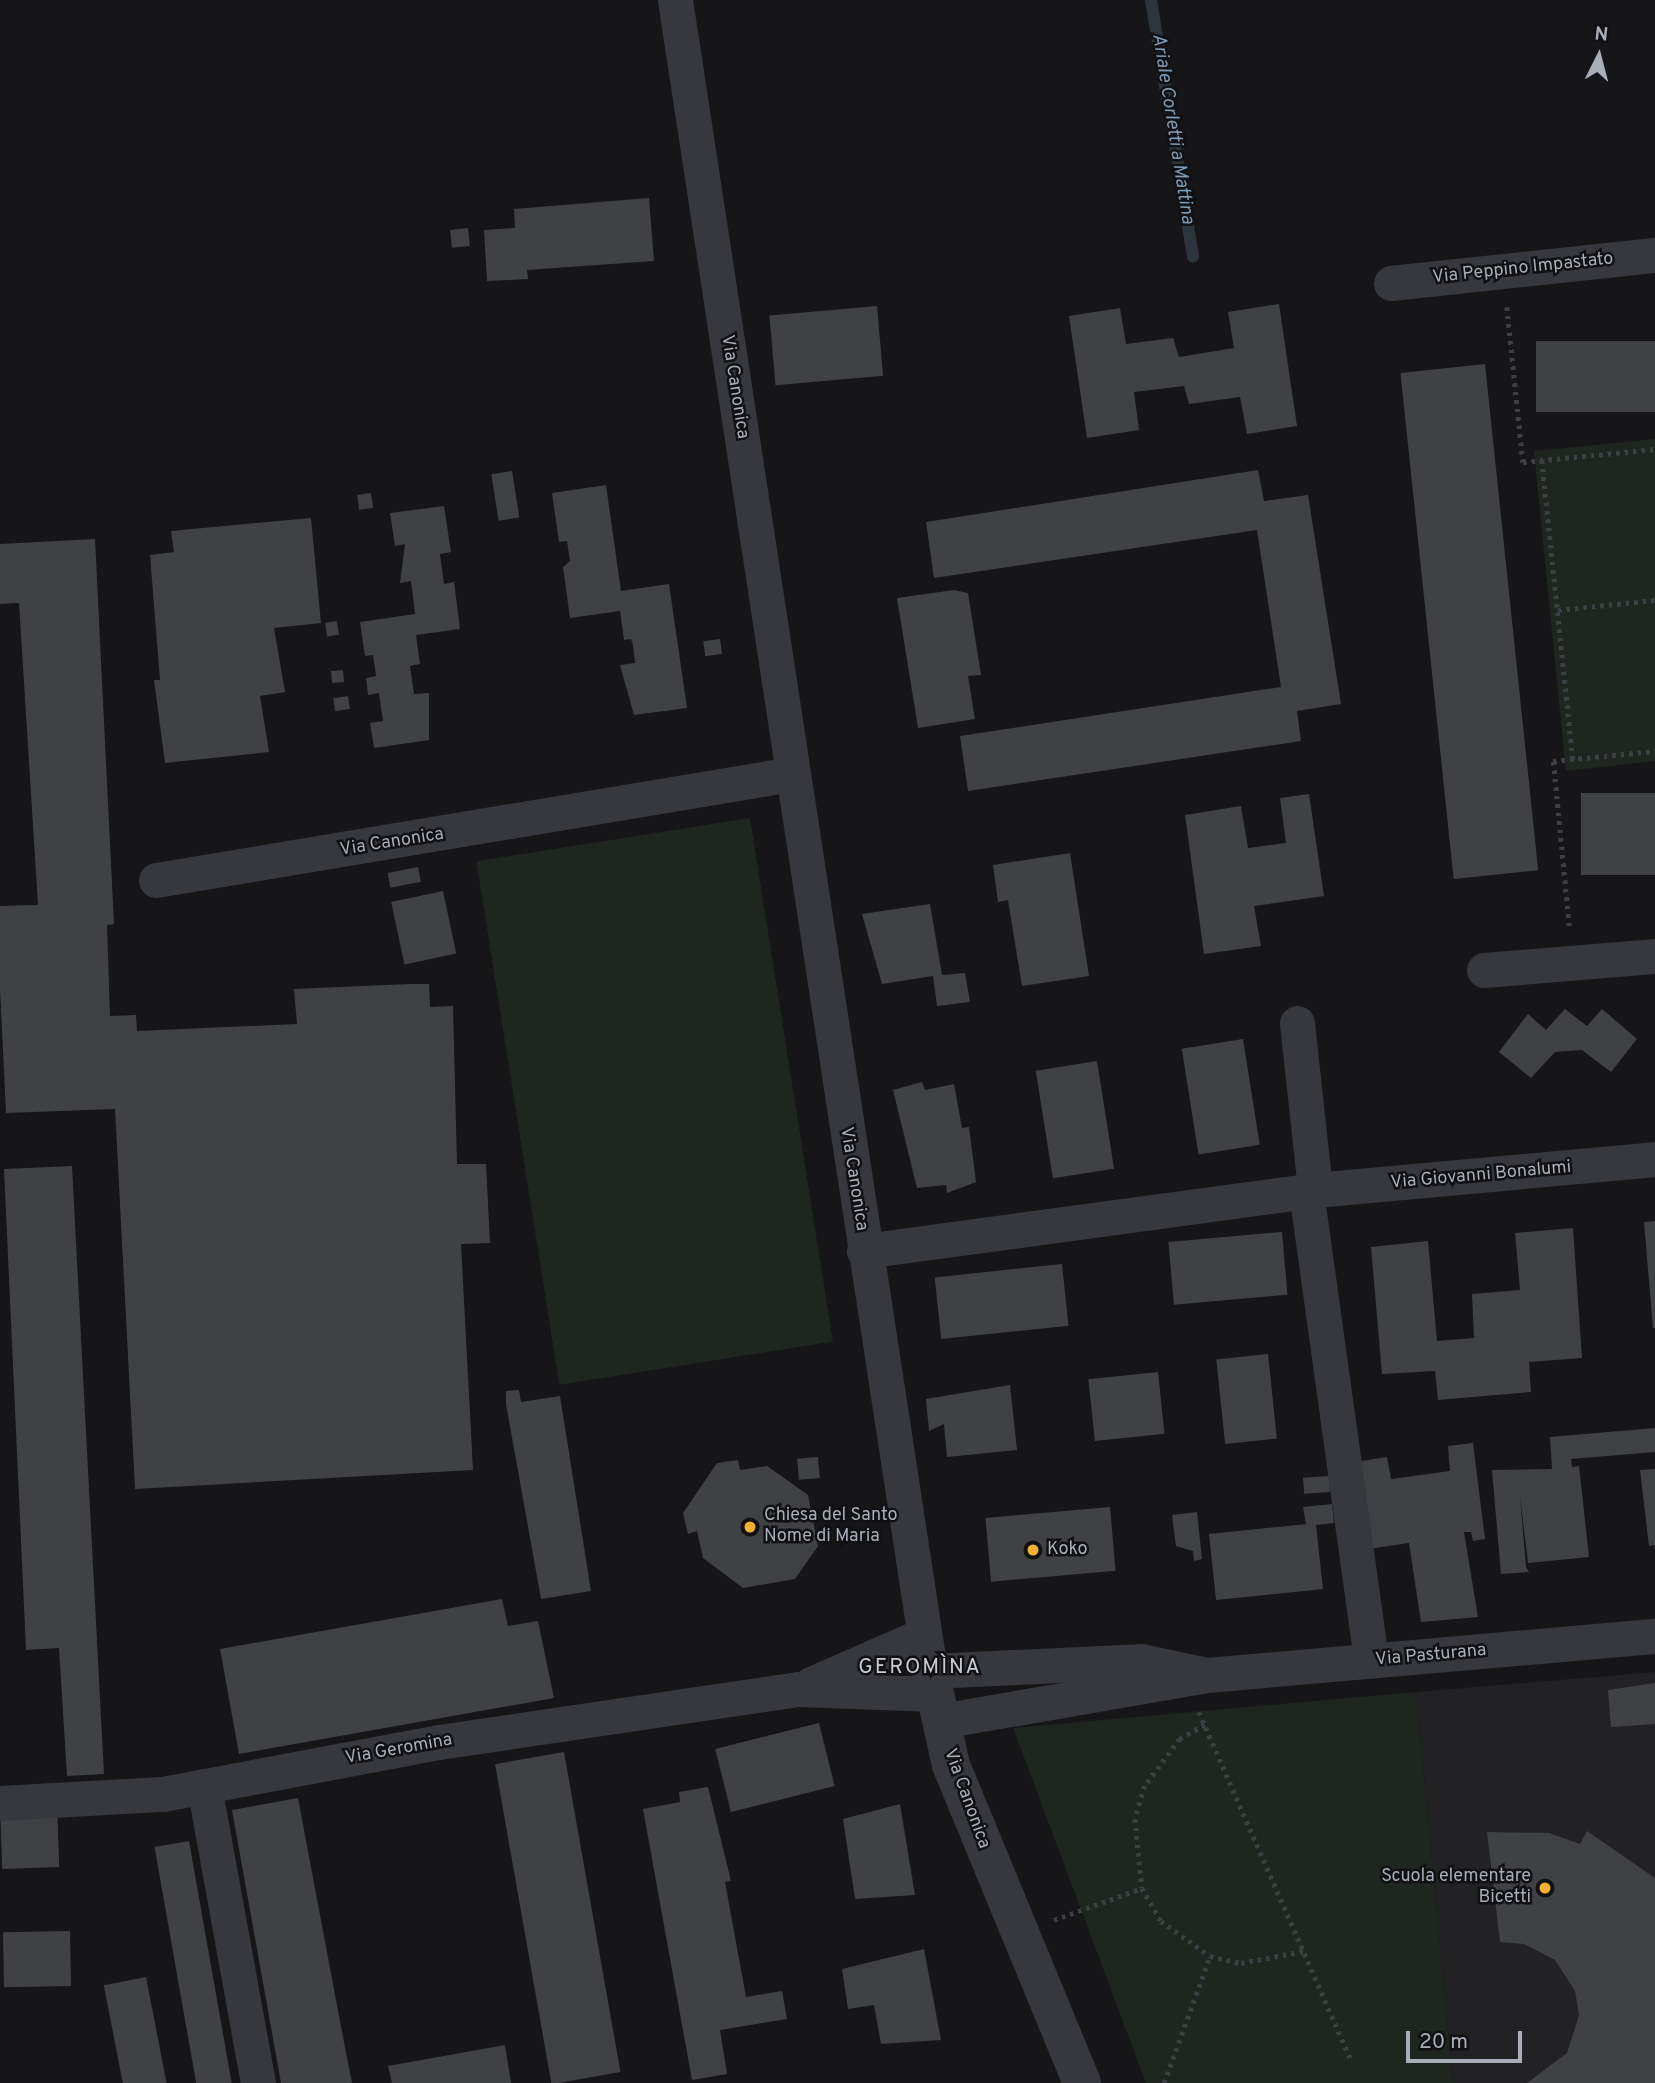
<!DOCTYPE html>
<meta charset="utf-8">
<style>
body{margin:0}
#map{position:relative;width:1655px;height:2083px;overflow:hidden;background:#161618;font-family:Overpass,sans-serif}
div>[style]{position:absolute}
.built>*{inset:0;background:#222225}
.green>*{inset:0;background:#1e261f;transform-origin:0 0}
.stream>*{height:12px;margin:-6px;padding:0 6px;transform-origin:6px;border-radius:6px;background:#2c353c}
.building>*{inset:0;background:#404145;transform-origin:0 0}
.path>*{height:4.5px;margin-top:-2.25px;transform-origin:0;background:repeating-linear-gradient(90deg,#3d3f44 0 3.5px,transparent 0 8.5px)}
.minor>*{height:35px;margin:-17.5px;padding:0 17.5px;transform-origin:17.5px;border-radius:17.5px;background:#37383d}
.tertiary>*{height:38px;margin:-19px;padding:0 19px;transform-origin:19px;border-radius:19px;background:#37383d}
.dots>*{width:19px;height:19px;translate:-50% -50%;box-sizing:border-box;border:4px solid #111113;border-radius:50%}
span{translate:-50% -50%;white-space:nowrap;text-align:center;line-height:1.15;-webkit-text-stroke:5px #111113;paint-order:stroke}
.street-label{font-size:18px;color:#a8adb8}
.poi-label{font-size:18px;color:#a8adb8}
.left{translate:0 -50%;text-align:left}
.right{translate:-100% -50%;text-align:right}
.water-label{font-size:19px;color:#7f9bb3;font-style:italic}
.quarter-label{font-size:21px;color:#c9ccd4;letter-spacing:2px}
.north{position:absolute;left:1564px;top:21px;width:70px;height:70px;-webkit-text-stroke:5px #111113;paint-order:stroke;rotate:6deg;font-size:19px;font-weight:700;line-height:28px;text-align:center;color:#a8adb8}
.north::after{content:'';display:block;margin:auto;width:24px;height:32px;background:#a8adb8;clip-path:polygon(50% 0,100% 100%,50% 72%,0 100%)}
.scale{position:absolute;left:1406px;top:2031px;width:116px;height:32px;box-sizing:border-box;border:4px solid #a8adb8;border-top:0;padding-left:9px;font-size:21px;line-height:24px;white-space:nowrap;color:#a8adb8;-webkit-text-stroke:5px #111113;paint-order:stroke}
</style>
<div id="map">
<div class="built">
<i style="clip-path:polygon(1655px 1672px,1655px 2083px,1453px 2083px,1416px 1692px)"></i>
</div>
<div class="green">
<i style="clip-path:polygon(1655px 439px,1655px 761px,1566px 771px,1534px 451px)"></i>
<i style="left:750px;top:818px;width:530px;height:277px;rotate:81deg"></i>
<i style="clip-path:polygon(1416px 1692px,1453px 2083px,1146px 2083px,1013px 1728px)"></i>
</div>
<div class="stream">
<i style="left:1151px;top:0;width:260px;rotate:80.7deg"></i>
</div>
<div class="building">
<i style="clip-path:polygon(649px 198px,654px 261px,527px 270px,528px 279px,487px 281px,484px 230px,515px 228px,514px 209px)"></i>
<i style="left:468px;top:228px;width:18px;height:18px;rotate:84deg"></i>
<i style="clip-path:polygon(1279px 304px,1297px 426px,1247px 434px,1240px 397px,1189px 404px,1184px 386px,1134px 392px,1139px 430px,1087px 438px,1069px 316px,1120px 308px,1126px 344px,1173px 338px,1179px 357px,1234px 348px,1228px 312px)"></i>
<i style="left:877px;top:306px;width:70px;height:108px;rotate:85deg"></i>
<i style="left:1655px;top:341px;width:71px;height:119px;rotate:90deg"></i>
<i style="left:1485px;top:364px;width:509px;height:85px;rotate:84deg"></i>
<i style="clip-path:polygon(1258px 470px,1264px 501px,1308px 495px,1341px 704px,1297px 711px,1301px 741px,968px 791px,960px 736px,1281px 687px,1257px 530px,934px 578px,926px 522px)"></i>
<i style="left:512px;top:471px;width:47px;height:21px;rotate:81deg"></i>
<i style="clip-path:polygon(606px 485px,621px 591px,669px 584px,687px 708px,634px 715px,620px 665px,635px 663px,633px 645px,631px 639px,624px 640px,620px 611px,570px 618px,563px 567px,570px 561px,567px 541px,559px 542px,552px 493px)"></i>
<i style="left:371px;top:493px;width:15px;height:14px;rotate:82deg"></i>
<i style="clip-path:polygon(444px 506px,451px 552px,440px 554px,444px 584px,454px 582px,460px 629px,416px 635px,420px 664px,410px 666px,414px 694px,429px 693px,429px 740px,374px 748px,370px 723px,383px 721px,379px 693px,368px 695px,366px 678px,376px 676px,373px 655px,365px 656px,360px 622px,415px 614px,411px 581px,400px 583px,405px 544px,395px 546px,390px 513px)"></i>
<i style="clip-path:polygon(311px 518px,321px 623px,274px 628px,285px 692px,260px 696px,269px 752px,165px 763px,154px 680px,160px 680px,150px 555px,174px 552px,171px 531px)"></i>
<i style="clip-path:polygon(95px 539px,114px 924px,107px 925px,110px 1016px,136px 1015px,137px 1031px,297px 1024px,294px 989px,410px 984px,429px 984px,430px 1007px,453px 1006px,457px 1164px,486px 1164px,490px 1243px,461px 1244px,473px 1470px,135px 1489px,115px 1109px,6px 1113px,0 989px,0 906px,38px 905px,19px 603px,0 604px,0 544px)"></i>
<i style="clip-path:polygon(954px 590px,968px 593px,981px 675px,968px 676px,975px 719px,918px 728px,897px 598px)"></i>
<i style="left:337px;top:621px;width:14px;height:12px;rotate:82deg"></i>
<i style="left:720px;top:639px;width:15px;height:17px;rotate:82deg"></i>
<i style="left:343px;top:670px;width:12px;height:12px;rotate:85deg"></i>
<i style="left:348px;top:696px;width:13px;height:15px;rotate:81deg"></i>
<i style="left:1655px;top:793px;width:82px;height:74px;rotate:90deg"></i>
<i style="clip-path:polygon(1309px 794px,1324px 896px,1254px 906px,1261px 946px,1204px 954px,1185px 815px,1241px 806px,1248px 848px,1286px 843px,1280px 798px)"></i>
<i style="clip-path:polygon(1070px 853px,1089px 976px,1022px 986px,1008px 900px,998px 902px,993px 865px)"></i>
<i style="left:418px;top:867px;width:15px;height:31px;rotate:79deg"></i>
<i style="left:443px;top:891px;width:64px;height:53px;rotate:78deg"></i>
<i style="clip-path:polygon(930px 904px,942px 975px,965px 973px,970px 1002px,937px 1006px,933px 976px,882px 984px,862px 914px)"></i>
<i style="clip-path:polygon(1565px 1009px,1587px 1026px,1602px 1009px,1637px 1039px,1611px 1072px,1582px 1050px,1555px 1052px,1531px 1078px,1499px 1052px,1528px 1014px,1546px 1030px)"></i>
<i style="left:1243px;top:1039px;width:107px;height:62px;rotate:81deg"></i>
<i style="left:1097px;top:1061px;width:109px;height:62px;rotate:81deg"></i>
<i style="clip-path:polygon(922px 1082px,925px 1090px,954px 1084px,962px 1128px,969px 1127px,976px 1182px,947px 1193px,946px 1185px,917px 1188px,893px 1090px)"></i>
<i style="clip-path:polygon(72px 1166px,104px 1774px,67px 1776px,59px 1648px,26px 1650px,4px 1169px)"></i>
<i style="clip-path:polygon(1655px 1221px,1655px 1328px,1653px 1328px,1644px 1222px)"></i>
<i style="clip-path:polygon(1573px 1228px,1582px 1358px,1529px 1362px,1531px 1392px,1438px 1400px,1435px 1371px,1382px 1374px,1371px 1247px,1428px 1241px,1437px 1341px,1474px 1338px,1472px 1294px,1520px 1290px,1515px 1233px)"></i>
<i style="left:1282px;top:1232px;width:63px;height:114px;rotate:85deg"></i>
<i style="left:1062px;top:1264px;width:62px;height:128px;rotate:84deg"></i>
<i style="left:1268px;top:1354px;width:85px;height:52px;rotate:84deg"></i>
<i style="left:1158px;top:1372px;width:62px;height:70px;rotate:84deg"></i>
<i style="clip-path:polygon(1010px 1385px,1017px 1450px,947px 1457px,944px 1424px,929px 1431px,926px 1399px)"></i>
<i style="clip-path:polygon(519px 1390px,521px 1402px,560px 1396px,591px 1591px,541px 1599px,506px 1404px,506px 1391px)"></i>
<i style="clip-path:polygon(1655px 1428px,1655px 1452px,1571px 1459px,1572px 1467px,1579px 1466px,1589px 1557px,1528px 1563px,1520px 1496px,1526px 1567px,1529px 1572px,1501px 1574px,1492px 1470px,1552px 1469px,1550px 1437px)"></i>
<i style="clip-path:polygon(1473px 1443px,1485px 1539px,1473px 1541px,1471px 1532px,1464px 1532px,1478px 1617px,1421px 1622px,1409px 1543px,1368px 1549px,1355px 1462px,1387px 1457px,1391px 1479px,1450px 1471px,1448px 1446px)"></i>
<i style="left:818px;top:1457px;width:21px;height:21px;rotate:85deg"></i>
<i style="clip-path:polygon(738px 1460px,740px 1470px,767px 1466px,808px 1495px,818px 1546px,795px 1579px,743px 1588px,703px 1558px,697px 1531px,688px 1534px,683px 1513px,717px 1463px)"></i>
<i style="clip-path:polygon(1655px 1469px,1655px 1545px,1649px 1546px,1640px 1470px)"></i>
<i style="left:1329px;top:1476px;width:16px;height:26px;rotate:86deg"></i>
<i style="clip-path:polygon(1332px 1504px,1334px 1523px,1316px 1525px,1323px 1589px,1216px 1600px,1209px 1534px,1306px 1524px,1303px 1507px)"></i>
<i style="left:1110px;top:1507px;width:64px;height:125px;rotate:85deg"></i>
<i style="clip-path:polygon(1197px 1512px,1202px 1559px,1194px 1561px,1193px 1551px,1176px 1546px,1172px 1515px)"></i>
<i style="clip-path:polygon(502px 1599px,508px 1626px,538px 1621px,554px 1698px,239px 1754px,220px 1649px)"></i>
<i style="clip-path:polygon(1655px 1683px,1655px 1724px,1611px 1727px,1608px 1690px)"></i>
<i style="left:819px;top:1723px;width:65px;height:107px;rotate:76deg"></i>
<i style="left:564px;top:1752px;width:325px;height:70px;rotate:80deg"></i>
<i style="clip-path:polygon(708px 1787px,731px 1881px,725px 1882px,746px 1997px,782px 1991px,787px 2019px,720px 2030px,727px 2074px,692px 2080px,643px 1809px,680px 1802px,679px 1792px)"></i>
<i style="clip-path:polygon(298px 1798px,343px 2037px,352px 2083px,281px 2083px,232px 1810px)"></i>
<i style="left:57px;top:1804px;width:63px;height:57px;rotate:88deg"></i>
<i style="clip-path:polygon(900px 1804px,915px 1895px,855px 1899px,843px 1819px)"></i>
<i style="clip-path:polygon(1587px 1831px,1655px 1878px,1655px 2083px,1527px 2083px,1567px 2053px,1579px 2015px,1575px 1991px,1555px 1960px,1524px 1944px,1500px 1942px,1487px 1832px,1549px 1833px,1580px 1844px)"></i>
<i style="left:189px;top:1841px;width:246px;height:35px;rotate:80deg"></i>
<i style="left:70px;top:1931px;width:55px;height:67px;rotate:89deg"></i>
<i style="clip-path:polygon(924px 1949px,941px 2040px,881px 2044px,874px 2005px,848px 2009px,842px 1969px)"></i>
<i style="left:146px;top:1977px;width:108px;height:43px;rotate:79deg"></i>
<i style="clip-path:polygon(505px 2045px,511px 2083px,392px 2083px,388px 2066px)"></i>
</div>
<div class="path">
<i style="left:1507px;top:307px;width:156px;rotate:84.1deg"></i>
<i style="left:1523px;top:462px;width:133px;rotate:-5.6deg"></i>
<i style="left:1542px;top:460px;width:302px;rotate:84.1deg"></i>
<i style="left:1558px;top:610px;width:98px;rotate:-5.9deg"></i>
<i style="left:1569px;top:926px;width:166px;rotate:-95.5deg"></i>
<i style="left:1553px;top:761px;width:102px;rotate:-5.6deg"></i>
<i style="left:1199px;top:1712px;width:378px;rotate:66.4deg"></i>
<i style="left:1205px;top:1725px;width:29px;rotate:151deg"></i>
<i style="left:1180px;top:1739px;width:59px;rotate:126.7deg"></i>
<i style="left:1145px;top:1786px;width:34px;rotate:107deg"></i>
<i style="left:1135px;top:1819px;width:69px;rotate:84.2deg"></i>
<i style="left:1142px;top:1888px;width:38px;rotate:60deg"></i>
<i style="left:1161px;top:1921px;width:60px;rotate:35.5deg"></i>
<i style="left:1210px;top:1956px;width:32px;rotate:13deg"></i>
<i style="left:1241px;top:1963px;width:64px;rotate:-10.8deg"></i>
<i style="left:1054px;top:1920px;width:94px;rotate:-20deg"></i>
<i style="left:1164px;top:2083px;width:135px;rotate:-70.1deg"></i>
</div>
<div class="minor">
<i style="left:675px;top:0;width:1690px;rotate:81.32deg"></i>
<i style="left:930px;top:1671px;width:210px;rotate:-2.7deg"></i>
<i style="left:1140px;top:1661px;width:68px;rotate:11.8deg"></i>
<i style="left:1391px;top:283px;width:265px;rotate:-6.1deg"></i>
<i style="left:156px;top:880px;width:645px;rotate:-9.46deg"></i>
<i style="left:1484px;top:970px;width:172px;rotate:-4.7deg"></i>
<i style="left:1297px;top:1023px;width:168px;rotate:83.8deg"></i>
<i style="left:1306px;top:1191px;width:474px;rotate:82.1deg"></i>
<i style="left:864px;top:1251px;width:455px;rotate:-7.7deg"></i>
<i style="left:1315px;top:1190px;width:341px;rotate:-5.2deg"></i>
<i style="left:811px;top:1684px;width:122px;rotate:-23.6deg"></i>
<i style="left:941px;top:1721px;width:270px;rotate:-9.8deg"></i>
<i style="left:1207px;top:1675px;width:450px;rotate:-5deg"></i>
<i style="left:204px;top:1786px;width:302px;rotate:79.7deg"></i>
<i style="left:0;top:1803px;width:163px;rotate:-3.2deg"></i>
<i style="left:163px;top:1794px;width:281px;rotate:-10.7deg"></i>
<i style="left:439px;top:1742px;width:363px;rotate:-8.4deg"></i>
<i style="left:798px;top:1689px;width:137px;rotate:2.1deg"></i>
</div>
<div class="tertiary">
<i style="left:930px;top:1671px;width:96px;rotate:77.4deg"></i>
<i style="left:951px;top:1765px;width:344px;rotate:67.6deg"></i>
</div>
<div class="dots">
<i style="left:750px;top:1527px;background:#f2b134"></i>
<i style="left:1033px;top:1550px;background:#f2b134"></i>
<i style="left:1545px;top:1888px;background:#f2b134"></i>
</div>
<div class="street-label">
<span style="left:1523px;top:269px;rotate:-6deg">Via Peppino Impastato</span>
<span style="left:734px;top:387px;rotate:81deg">Via Canonica</span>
<span style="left:392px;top:843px;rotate:-9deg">Via Canonica</span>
<span style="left:1481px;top:1176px;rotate:-5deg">Via Giovanni Bonalumi</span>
<span style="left:853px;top:1179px;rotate:81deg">Via Canonica</span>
<span style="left:1431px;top:1656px;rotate:-5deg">Via Pasturana</span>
<span style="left:399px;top:1750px;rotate:-10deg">Via Geromina</span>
<span style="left:966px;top:1799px;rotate:70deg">Via Canonica</span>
</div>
<div class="poi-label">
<span class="left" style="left:764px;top:1527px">Chiesa del Santo<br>Nome di Maria</span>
<span class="left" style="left:1047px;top:1550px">Koko</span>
<span class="right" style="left:1531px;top:1888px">Scuola elementare<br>Bicetti</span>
</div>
<div class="water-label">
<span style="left:1172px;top:129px;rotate:81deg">Ariale Corletti a Mattina</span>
</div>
<div class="quarter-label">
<span style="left:920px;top:1668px">GEROMÌNA</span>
</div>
<div class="north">N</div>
<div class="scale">20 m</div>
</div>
